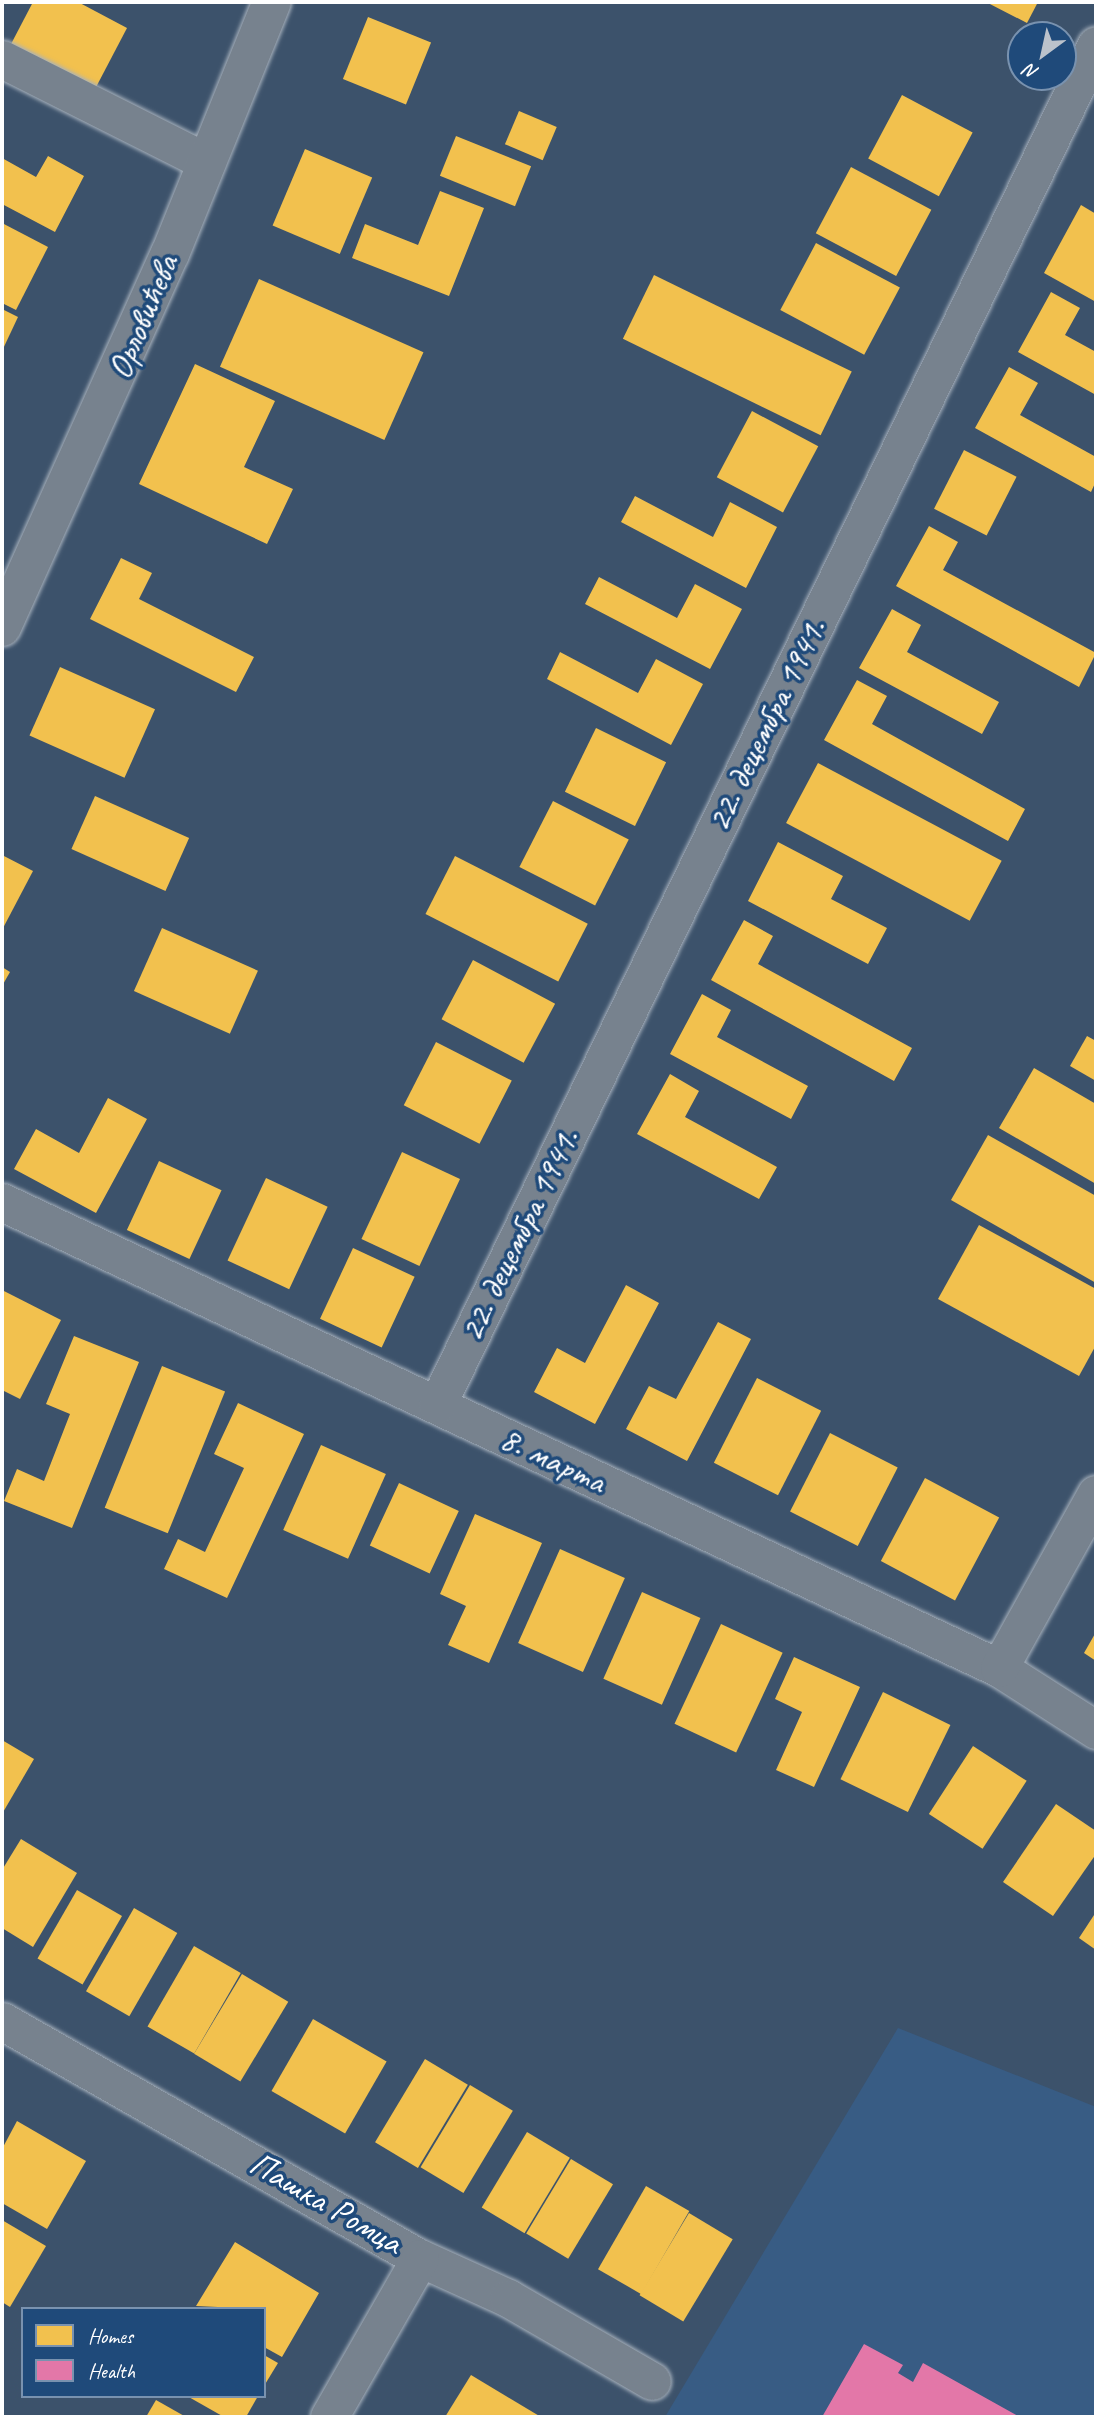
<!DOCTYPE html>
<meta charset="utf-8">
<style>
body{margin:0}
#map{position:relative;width:1098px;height:2419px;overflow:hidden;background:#3c526b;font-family:Caveat,sans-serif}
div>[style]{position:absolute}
.built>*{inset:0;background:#385c84}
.homes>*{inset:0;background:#f2c14e;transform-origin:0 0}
.health>*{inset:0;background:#e377a8}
.roads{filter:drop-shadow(0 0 2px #a7b1bc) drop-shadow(0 0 2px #a7b1bc)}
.street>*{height:37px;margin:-18.5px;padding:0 18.5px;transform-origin:18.5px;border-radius:18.5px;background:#77828e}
.secondary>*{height:38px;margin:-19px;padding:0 19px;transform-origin:19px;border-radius:19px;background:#77828e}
span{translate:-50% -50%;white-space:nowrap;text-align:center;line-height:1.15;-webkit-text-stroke:7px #1f4a7a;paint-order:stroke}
.street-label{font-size:35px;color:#fff}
.frame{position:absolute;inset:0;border:4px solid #fff;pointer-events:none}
.legend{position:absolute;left:21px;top:2307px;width:245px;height:91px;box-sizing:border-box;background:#1f4a7a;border:2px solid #7992af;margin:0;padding:9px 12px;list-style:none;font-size:21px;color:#fff}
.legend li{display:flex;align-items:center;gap:14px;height:35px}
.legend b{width:35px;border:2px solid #7992af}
.north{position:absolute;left:1007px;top:21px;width:70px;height:70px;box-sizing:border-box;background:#1f4a7a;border:2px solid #7992af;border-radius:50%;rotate:213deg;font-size:19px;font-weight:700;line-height:28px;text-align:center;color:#fff}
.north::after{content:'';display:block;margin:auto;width:24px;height:32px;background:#bbc2cb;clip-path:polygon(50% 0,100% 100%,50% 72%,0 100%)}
</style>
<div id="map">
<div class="built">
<i style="clip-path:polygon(898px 2028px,1096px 2107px,1096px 2417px,665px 2417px)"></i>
</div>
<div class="homes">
<i style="clip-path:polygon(33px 2px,78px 2px,127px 28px,94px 91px,10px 46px)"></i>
<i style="clip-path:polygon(986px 2px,1038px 2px,1027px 23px)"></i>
<i style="left:368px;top:17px;width:68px;height:67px;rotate:22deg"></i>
<i style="left:902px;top:95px;width:80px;height:72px;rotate:28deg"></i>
<i style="left:519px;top:111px;width:41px;height:36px;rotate:23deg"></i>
<i style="left:456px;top:136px;width:81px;height:43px;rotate:22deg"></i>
<i style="left:305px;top:149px;width:73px;height:83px;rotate:23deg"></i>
<i style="clip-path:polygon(48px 156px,84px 176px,55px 232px,2px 204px,2px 158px,36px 177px)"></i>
<i style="left:851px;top:167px;width:91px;height:75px;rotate:28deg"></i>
<i style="clip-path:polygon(440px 191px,484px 208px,449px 296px,352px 258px,365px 224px,418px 245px)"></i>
<i style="clip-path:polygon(1081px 205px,1096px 214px,1096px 302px,1044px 273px)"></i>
<i style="clip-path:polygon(2px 223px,48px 247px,16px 310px,2px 303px)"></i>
<i style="left:816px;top:243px;width:95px;height:76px;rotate:28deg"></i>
<i style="left:654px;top:275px;width:220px;height:71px;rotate:26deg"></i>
<i style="left:259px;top:279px;width:180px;height:96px;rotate:24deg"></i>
<i style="clip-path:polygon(1051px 292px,1080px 308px,1065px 335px,1096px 352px,1096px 395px,1018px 352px)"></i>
<i style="clip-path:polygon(2px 309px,18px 317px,2px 351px)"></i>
<i style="clip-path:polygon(195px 364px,275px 401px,244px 467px,293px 489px,267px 544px,139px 484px)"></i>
<i style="clip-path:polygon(1009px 367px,1038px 383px,1020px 415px,1096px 457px,1096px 481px,1091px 492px,975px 428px)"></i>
<i style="left:752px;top:411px;width:75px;height:75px;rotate:28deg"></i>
<i style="left:964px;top:450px;width:59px;height:66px;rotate:27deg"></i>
<i style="clip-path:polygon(635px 496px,713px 537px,730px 502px,777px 527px,746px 588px,621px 522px)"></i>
<i style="clip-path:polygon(929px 526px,958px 542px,943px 570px,1096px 653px,1079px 687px,896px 586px)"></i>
<i style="clip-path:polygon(121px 558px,152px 573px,139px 599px,254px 657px,236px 692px,90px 619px)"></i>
<i style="clip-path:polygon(599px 577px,677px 618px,695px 584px,742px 609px,710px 669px,585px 604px)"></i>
<i style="clip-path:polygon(892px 609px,921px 625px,907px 652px,999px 702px,982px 734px,859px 668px)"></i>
<i style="clip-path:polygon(560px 652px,638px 693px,656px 659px,703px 684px,671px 745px,547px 679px)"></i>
<i style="left:60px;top:667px;width:104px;height:75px;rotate:24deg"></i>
<i style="clip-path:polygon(857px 680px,887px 696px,872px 724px,1025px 809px,1008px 841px,824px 740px)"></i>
<i style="left:596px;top:728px;width:78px;height:71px;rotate:26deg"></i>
<i style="left:818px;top:763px;width:208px;height:68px;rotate:28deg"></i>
<i style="left:95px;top:796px;width:103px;height:58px;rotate:24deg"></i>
<i style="left:553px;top:801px;width:85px;height:74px;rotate:27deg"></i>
<i style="clip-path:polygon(778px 842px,843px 876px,831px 899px,887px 928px,868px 964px,748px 901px)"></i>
<i style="clip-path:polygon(2px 855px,33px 871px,2px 930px)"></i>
<i style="left:455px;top:856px;width:149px;height:65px;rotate:27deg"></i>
<i style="clip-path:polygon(744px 920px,773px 936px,758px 964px,912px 1048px,894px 1081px,711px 980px)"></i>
<i style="left:162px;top:928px;width:105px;height:69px;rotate:24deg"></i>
<i style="left:473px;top:960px;width:93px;height:67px;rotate:28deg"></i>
<i style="clip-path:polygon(2px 967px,10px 972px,2px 986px)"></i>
<i style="clip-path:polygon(702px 994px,731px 1010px,717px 1037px,808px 1086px,791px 1119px,670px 1054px)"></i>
<i style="clip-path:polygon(1087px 1036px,1096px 1041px,1096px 1081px,1070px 1066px)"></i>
<i style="left:436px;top:1042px;width:85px;height:71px;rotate:27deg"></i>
<i style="clip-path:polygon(1034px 1068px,1096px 1104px,1096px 1184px,999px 1128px)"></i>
<i style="clip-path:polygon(670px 1074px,699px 1091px,685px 1117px,777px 1167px,759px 1199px,637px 1134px)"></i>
<i style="clip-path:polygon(108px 1098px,147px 1119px,96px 1213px,14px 1169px,36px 1129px,79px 1153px)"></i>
<i style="clip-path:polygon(988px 1135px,1096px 1196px,1096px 1283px,951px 1200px)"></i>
<i style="left:402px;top:1152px;width:64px;height:96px;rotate:25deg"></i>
<i style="left:159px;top:1161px;width:69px;height:76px;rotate:25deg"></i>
<i style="left:266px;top:1178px;width:68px;height:91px;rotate:25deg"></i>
<i style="clip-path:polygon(979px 1225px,1096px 1289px,1096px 1345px,1079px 1376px,938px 1299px)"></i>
<i style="left:353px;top:1248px;width:68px;height:78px;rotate:25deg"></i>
<i style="clip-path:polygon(626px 1285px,659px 1303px,595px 1424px,534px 1392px,557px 1348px,585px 1363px)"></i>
<i style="clip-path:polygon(2px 1290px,61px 1320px,20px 1399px,2px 1390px)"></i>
<i style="clip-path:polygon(718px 1322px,751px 1339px,687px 1461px,626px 1429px,649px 1386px,676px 1399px)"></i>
<i style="clip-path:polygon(74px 1336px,139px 1362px,72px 1528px,4px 1501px,17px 1469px,44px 1481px,70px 1414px,46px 1404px)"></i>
<i style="left:162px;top:1366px;width:68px;height:153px;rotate:22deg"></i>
<i style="left:757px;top:1378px;width:72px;height:95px;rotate:27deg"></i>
<i style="clip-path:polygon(238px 1403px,304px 1434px,227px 1598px,164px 1569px,178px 1539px,205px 1552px,244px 1468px,214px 1454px)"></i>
<i style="left:830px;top:1433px;width:76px;height:88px;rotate:27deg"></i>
<i style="left:321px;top:1445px;width:71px;height:93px;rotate:24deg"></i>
<i style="left:925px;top:1478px;width:84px;height:94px;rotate:28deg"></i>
<i style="left:399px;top:1483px;width:66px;height:69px;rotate:25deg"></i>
<i style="clip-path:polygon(475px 1514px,542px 1543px,489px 1663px,448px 1645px,466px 1606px,440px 1594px)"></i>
<i style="left:560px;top:1549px;width:71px;height:103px;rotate:24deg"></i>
<i style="left:642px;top:1592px;width:64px;height:95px;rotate:24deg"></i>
<i style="left:721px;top:1624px;width:68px;height:110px;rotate:25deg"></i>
<i style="clip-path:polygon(1096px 1632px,1096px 1661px,1084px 1653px)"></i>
<i style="clip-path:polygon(794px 1657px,860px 1687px,814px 1787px,776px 1770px,802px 1712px,775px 1699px)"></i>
<i style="left:883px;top:1692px;width:75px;height:97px;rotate:26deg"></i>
<i style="clip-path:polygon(2px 1740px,34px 1759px,2px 1814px)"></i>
<i style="left:973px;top:1746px;width:64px;height:81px;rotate:33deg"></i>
<i style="clip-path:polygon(1056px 1804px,1096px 1831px,1096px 1854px,1053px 1916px,1003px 1882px)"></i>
<i style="clip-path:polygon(21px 1839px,77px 1873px,33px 1947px,2px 1928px,2px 1870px)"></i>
<i style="left:77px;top:1890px;width:52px;height:79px;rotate:30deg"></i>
<i style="left:134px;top:1908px;width:50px;height:96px;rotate:30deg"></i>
<i style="clip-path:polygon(1096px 1912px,1096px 1950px,1079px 1938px)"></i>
<i style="left:194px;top:1946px;width:54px;height:93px;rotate:30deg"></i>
<i style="left:242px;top:1974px;width:54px;height:93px;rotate:31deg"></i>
<i style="left:313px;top:2019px;width:85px;height:83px;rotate:30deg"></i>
<i style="left:425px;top:2059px;width:50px;height:97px;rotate:31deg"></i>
<i style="left:470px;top:2085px;width:50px;height:96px;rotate:31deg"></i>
<i style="clip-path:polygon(17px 2121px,86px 2161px,47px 2229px,2px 2203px,2px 2149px)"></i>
<i style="left:527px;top:2132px;width:50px;height:88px;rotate:31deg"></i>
<i style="left:571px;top:2159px;width:49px;height:87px;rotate:31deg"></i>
<i style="left:646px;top:2186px;width:50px;height:96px;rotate:30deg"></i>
<i style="left:689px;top:2213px;width:51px;height:96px;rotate:31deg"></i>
<i style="clip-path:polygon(2px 2220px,46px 2246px,10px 2307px,2px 2302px)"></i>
<i style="clip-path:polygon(235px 2242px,319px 2293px,282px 2357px,264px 2347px,264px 2309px,196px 2306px)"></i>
<i style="clip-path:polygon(264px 2355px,278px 2363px,264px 2386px)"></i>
<i style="clip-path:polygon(471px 2375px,541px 2417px,445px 2417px)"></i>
<i style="clip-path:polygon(187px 2396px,258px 2396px,246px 2417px,224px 2417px)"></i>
<i style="clip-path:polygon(156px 2400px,186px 2417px,146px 2417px)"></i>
</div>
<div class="health">
<i style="clip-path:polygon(864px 2344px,903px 2365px,898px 2373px,913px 2382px,923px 2363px,1020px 2417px,822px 2417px)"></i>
</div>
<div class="roads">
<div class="street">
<i style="left:2px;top:59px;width:229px;rotate:26.7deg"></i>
<i style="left:2px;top:1202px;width:1101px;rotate:25.05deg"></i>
<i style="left:999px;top:1668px;width:115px;rotate:32.6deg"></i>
<i style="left:437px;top:1405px;width:1511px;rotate:-64.15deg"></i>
<i style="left:999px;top:1668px;width:199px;rotate:-60.9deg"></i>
<i style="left:2px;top:2021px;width:481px;rotate:29.6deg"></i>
<i style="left:420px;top:2258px;width:97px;rotate:24.4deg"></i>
<i style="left:508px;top:2298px;width:166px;rotate:30deg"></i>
<i style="left:329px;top:2417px;width:183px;rotate:-60.2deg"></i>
</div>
<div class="secondary">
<i style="left:2px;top:627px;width:409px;rotate:-65.8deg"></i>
<i style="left:170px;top:254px;width:272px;rotate:-68deg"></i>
</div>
</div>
<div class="street-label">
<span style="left:143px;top:317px;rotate:-67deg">Орловићева</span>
<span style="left:766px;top:725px;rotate:-64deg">22. децембра 1941.</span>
<span style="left:519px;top:1235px;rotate:-64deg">22. децембра 1941.</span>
<span style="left:553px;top:1460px;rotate:25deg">8. марта</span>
<span style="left:326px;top:2203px;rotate:30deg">Пашка Ромца</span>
</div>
<div class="frame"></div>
<ul class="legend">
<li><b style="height:19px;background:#f2c14e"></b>Homes</li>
<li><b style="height:19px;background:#e377a8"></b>Health</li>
</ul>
<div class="north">N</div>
</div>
